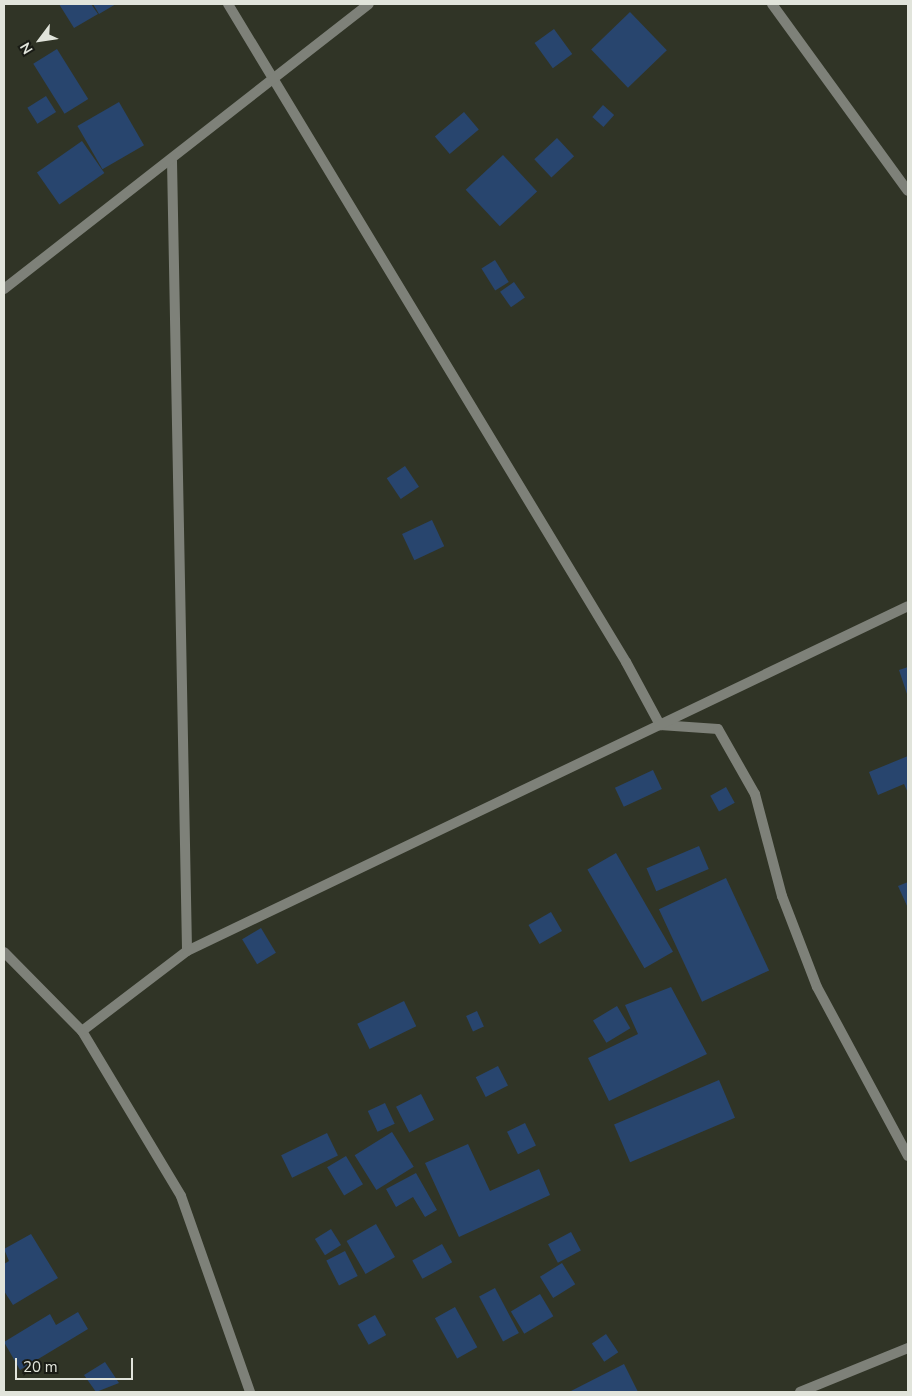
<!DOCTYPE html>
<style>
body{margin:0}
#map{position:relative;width:912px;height:1396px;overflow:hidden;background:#303426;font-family:"Nunito Sans",sans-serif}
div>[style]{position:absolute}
.building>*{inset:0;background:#28456e;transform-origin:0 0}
.street>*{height:10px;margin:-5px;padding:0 5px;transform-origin:5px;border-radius:5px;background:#7e8179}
span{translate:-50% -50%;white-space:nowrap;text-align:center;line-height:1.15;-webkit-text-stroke:5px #191b15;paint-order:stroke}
.frame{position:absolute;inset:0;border:5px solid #e1e4db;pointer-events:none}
.north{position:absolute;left:15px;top:15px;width:50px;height:50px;-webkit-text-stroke:4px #191b15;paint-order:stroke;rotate:239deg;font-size:14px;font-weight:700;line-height:20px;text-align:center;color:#e1e4db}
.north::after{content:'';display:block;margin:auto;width:18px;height:22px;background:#e1e4db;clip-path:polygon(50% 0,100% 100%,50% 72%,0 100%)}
.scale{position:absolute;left:15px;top:1358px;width:118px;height:22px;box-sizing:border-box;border:2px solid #e1e4db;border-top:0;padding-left:6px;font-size:15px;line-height:18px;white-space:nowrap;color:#e1e4db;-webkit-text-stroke:4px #191b15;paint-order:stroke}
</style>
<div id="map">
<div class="building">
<i style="clip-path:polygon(59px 4px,91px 4px,98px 14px,74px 28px)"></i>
<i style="clip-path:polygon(93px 4px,116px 4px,99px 14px)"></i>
<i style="left:630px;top:12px;width:53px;height:54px;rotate:46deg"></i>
<i style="left:554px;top:29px;width:31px;height:24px;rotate:54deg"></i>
<i style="left:57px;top:49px;width:59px;height:28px;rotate:58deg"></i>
<i style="left:46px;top:96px;width:19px;height:22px;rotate:58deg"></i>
<i style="left:119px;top:102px;width:50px;height:48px;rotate:60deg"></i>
<i style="left:603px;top:105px;width:15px;height:16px;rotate:42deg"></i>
<i style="left:464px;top:112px;width:23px;height:38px;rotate:50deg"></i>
<i style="left:557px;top:138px;width:25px;height:31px;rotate:47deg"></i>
<i style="left:82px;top:141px;width:39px;height:55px;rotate:55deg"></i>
<i style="left:503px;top:155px;width:50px;height:51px;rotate:47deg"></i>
<i style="left:495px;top:260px;width:26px;height:16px;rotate:58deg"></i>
<i style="left:514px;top:282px;width:19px;height:17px;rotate:55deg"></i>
<i style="left:405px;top:466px;width:25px;height:22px;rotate:56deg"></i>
<i style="left:432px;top:520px;width:29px;height:33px;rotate:65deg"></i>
<i style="clip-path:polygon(908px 667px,908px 697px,899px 670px)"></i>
<i style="clip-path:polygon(908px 756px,908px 793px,904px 784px,878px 795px,869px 772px)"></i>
<i style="left:653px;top:770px;width:21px;height:42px;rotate:65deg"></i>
<i style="left:726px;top:787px;width:18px;height:18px;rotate:61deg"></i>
<i style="left:699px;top:846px;width:25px;height:57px;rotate:67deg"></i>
<i style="left:616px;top:853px;width:114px;height:33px;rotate:60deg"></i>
<i style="left:726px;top:878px;width:102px;height:74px;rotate:65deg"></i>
<i style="clip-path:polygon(908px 882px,908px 908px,898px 886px)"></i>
<i style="left:551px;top:912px;width:22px;height:26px;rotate:60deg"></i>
<i style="left:261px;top:928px;width:29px;height:22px;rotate:59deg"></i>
<i style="clip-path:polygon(671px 987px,707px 1054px,609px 1101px,588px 1058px,638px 1034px,625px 1005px)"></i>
<i style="left:404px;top:1001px;width:28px;height:52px;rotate:64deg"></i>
<i style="left:617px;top:1006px;width:26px;height:28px;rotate:59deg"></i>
<i style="left:477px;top:1011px;width:17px;height:12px;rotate:66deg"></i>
<i style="left:498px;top:1066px;width:22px;height:25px;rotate:63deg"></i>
<i style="left:719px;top:1080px;width:41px;height:114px;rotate:67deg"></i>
<i style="left:421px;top:1094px;width:29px;height:28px;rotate:63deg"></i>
<i style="left:385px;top:1103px;width:23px;height:19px;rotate:65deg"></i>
<i style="left:525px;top:1123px;width:25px;height:20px;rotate:64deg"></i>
<i style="left:392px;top:1132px;width:41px;height:44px;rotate:58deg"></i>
<i style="left:327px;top:1133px;width:25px;height:51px;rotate:64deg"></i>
<i style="clip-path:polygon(468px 1144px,490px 1191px,539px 1169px,550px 1195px,459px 1237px,425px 1163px)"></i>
<i style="left:346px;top:1156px;width:33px;height:22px;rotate:59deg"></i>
<i style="clip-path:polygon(416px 1173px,437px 1210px,425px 1217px,413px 1197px,396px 1207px,386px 1189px)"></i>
<i style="left:376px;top:1224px;width:38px;height:34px;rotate:60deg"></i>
<i style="left:331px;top:1229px;width:19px;height:19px;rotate:58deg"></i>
<i style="left:571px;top:1232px;width:21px;height:26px;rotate:62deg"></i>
<i style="clip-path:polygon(31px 1234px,58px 1278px,13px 1305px,4px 1291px,4px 1264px,9px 1261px,4px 1249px)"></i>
<i style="left:442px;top:1244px;width:21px;height:34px;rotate:61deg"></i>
<i style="left:345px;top:1251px;width:28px;height:21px;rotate:63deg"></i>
<i style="left:562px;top:1263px;width:25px;height:26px;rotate:58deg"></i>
<i style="left:495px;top:1288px;width:51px;height:18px;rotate:62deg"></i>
<i style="left:540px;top:1294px;width:26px;height:34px;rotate:59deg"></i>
<i style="left:455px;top:1307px;width:46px;height:23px;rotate:61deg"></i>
<i style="clip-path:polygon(78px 1312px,88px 1329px,20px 1370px,4px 1342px,50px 1314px,56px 1325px)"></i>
<i style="left:375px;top:1315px;width:23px;height:20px;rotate:61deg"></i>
<i style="left:606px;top:1334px;width:22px;height:17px;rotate:56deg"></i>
<i style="clip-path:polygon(105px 1362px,119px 1383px,96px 1392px,84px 1375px)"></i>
<i style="clip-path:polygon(624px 1364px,638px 1392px,569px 1392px)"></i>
</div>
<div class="street">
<i style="left:228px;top:4px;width:769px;rotate:58.83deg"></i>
<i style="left:626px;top:662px;width:72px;rotate:61.6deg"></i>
<i style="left:660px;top:725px;width:58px;rotate:3.9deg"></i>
<i style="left:718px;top:729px;width:75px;rotate:60.4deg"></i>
<i style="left:755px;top:794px;width:106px;rotate:75.2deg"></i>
<i style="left:782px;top:896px;width:97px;rotate:69deg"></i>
<i style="left:817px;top:987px;width:192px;rotate:61.7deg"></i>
<i style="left:772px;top:4px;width:231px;rotate:54deg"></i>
<i style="left:172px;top:161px;width:790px;rotate:88.91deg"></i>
<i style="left:4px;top:289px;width:463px;rotate:-38deg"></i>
<i style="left:4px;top:952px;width:111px;rotate:45.4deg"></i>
<i style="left:82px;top:1031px;width:192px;rotate:59deg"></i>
<i style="left:181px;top:1196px;width:208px;rotate:70.6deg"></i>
<i style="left:82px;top:1031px;width:132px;rotate:-37.3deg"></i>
<i style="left:187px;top:951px;width:799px;rotate:-25.57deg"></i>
<i style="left:800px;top:1392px;width:117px;rotate:-22.2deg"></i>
</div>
<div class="frame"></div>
<div class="north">N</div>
<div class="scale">20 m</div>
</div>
